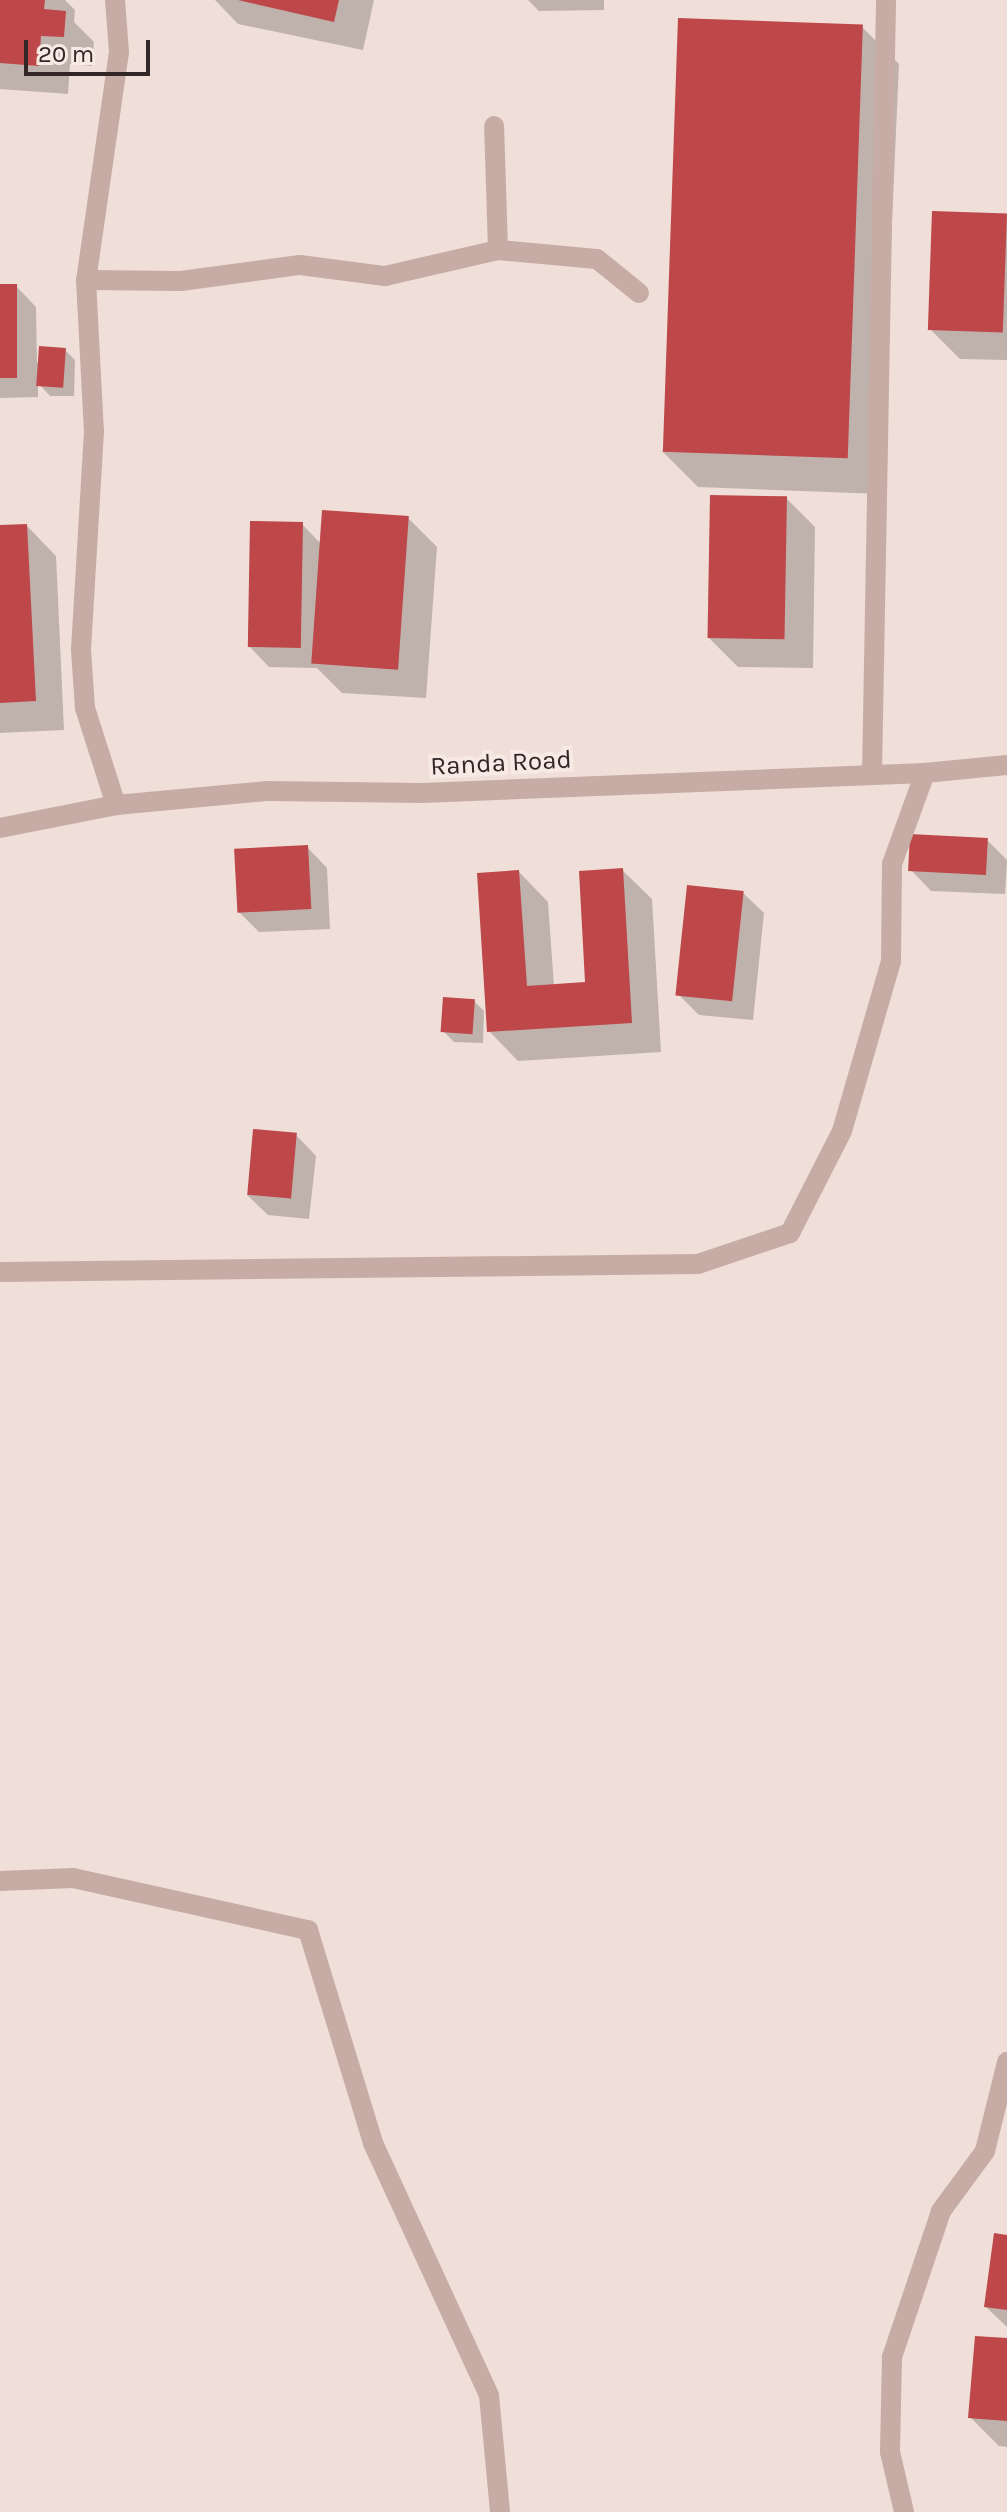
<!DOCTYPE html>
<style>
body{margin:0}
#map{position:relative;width:1007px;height:2512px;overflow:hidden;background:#efdfd8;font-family:Karla,sans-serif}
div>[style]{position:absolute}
.shadow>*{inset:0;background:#0003}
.building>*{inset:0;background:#be4749;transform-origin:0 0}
.minor>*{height:20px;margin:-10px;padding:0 10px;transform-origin:10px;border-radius:10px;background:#c6aca5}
span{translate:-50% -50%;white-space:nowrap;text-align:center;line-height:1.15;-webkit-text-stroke:8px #f7eae4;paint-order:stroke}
.street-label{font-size:26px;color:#322726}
.scale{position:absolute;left:24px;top:40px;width:126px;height:36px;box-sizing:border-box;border:4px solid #322726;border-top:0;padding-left:10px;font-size:24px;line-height:28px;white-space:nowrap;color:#322726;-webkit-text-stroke:6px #f7eae4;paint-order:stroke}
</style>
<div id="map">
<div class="shadow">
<i style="clip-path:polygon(0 0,65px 0,75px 10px,74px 22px,94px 42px,92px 66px,70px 64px,68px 94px,0 89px)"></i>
<i style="clip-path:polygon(215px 0,374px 0,363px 50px,238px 24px)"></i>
<i style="clip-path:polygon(528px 0,604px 0,604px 10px,539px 11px)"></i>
<i style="clip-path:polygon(862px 27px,899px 64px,880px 494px,698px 487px,662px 451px)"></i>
<i style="clip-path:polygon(1007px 215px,1007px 360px,960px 359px,930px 329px)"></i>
<i style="clip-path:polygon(0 286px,16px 286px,36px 307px,37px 363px,65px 350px,75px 360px,74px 396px,50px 396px,38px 383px,38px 397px,0 398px)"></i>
<i style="clip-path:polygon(786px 498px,815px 527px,813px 668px,738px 667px,708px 637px)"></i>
<i style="clip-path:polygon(408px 518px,437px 547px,426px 698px,342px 693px,317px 668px,269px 667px,249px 646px,302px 524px,321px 544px)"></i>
<i style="clip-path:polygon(27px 526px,56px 556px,64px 730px,0 733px,0 527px)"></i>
<i style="clip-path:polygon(987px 840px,1007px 860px,1005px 894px,931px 891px,911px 870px)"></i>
<i style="clip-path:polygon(307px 847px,327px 868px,330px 929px,259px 932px,238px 911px)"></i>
<i style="clip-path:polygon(622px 870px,652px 899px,661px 1052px,518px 1061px,489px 1031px,519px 872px,548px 902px,554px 986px,588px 983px)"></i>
<i style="clip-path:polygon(743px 893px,764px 913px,753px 1020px,699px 1015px,678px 994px)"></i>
<i style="clip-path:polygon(474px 1001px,484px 1011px,483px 1043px,454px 1042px,443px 1031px)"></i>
<i style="clip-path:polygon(296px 1135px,316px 1156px,309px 1219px,268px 1215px,247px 1195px)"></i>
<i style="clip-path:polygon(1007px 2237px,1007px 2327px,986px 2307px)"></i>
<i style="clip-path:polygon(1007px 2340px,1007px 2447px,999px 2446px,970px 2417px)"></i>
</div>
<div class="building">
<i style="clip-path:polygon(0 0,45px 0,44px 9px,66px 11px,64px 37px,41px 36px,39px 66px,0 63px)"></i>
<i style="clip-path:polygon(238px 0,339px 0,334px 22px)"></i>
<i style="left:678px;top:18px;width:185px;height:434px;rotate:2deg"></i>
<i style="left:932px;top:211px;width:75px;height:119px;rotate:2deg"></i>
<i style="left:0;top:284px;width:17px;height:94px"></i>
<i style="left:39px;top:346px;width:27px;height:40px;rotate:4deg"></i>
<i style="left:710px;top:495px;width:77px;height:143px;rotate:1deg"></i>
<i style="left:322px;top:510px;width:87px;height:154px;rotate:4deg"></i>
<i style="left:250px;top:521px;width:53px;height:126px;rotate:1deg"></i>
<i style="clip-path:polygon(27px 524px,36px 701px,0 703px,0 525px)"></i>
<i style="left:910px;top:834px;width:78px;height:37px;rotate:3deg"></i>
<i style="left:308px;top:845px;width:64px;height:74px;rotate:87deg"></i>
<i style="clip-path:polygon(623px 868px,632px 1023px,487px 1032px,477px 873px,519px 870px,527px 986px,585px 982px,579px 871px)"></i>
<i style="left:687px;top:885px;width:57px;height:111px;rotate:6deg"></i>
<i style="left:443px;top:997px;width:32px;height:35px;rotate:4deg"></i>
<i style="left:253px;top:1129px;width:44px;height:66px;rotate:5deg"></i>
<i style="clip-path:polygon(994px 2233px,1007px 2235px,1007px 2310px,984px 2307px)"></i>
<i style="clip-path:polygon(975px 2336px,1007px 2338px,1007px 2421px,968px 2418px)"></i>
</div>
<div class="minor">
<i style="left:115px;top:0;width:52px;rotate:85.6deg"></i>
<i style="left:119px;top:52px;width:230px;rotate:98.2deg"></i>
<i style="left:86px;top:280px;width:151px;rotate:87deg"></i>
<i style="left:94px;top:431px;width:219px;rotate:93.4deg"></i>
<i style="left:81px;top:650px;width:58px;rotate:86.1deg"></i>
<i style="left:85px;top:708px;width:102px;rotate:72.3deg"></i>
<i style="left:498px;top:250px;width:99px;rotate:5.2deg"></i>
<i style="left:597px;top:259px;width:54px;rotate:39deg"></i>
<i style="left:86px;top:280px;width:95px;rotate:0.6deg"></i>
<i style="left:181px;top:281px;width:120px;rotate:-7.7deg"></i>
<i style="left:300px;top:265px;width:86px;rotate:7.4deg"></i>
<i style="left:385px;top:276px;width:116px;rotate:-13deg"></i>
<i style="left:498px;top:250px;width:124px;rotate:-91.8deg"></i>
<i style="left:872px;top:774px;width:774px;rotate:-88.96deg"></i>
<i style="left:0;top:828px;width:118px;rotate:-11.2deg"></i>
<i style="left:116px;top:805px;width:152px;rotate:-5.3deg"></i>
<i style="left:267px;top:791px;width:155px;rotate:0.7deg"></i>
<i style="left:422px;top:793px;width:503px;rotate:-2.28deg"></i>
<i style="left:925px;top:773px;width:82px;rotate:-5.6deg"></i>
<i style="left:0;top:1272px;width:698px;rotate:-0.66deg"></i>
<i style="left:698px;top:1264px;width:97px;rotate:-18.6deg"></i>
<i style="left:790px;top:1233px;width:114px;rotate:-63deg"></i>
<i style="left:842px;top:1131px;width:177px;rotate:-73.9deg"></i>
<i style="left:891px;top:961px;width:97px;rotate:-89.4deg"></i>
<i style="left:892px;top:864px;width:97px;rotate:-70.1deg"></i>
<i style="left:0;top:1881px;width:73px;rotate:-2.4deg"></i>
<i style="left:73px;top:1878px;width:241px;rotate:12.5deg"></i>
<i style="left:308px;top:1930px;width:223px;rotate:73deg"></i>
<i style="left:373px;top:2143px;width:277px;rotate:65.3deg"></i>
<i style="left:489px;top:2395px;width:118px;rotate:84.6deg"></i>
<i style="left:904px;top:2512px;width:62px;rotate:-103.1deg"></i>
<i style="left:890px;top:2452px;width:95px;rotate:-88.8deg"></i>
<i style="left:892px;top:2357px;width:154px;rotate:-71.4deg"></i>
<i style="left:941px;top:2211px;width:74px;rotate:-53.7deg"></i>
<i style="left:985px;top:2151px;width:92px;rotate:-76.1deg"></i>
</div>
<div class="street-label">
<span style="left:501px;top:763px;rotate:-3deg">Randa Road</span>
</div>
<div class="scale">20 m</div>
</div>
